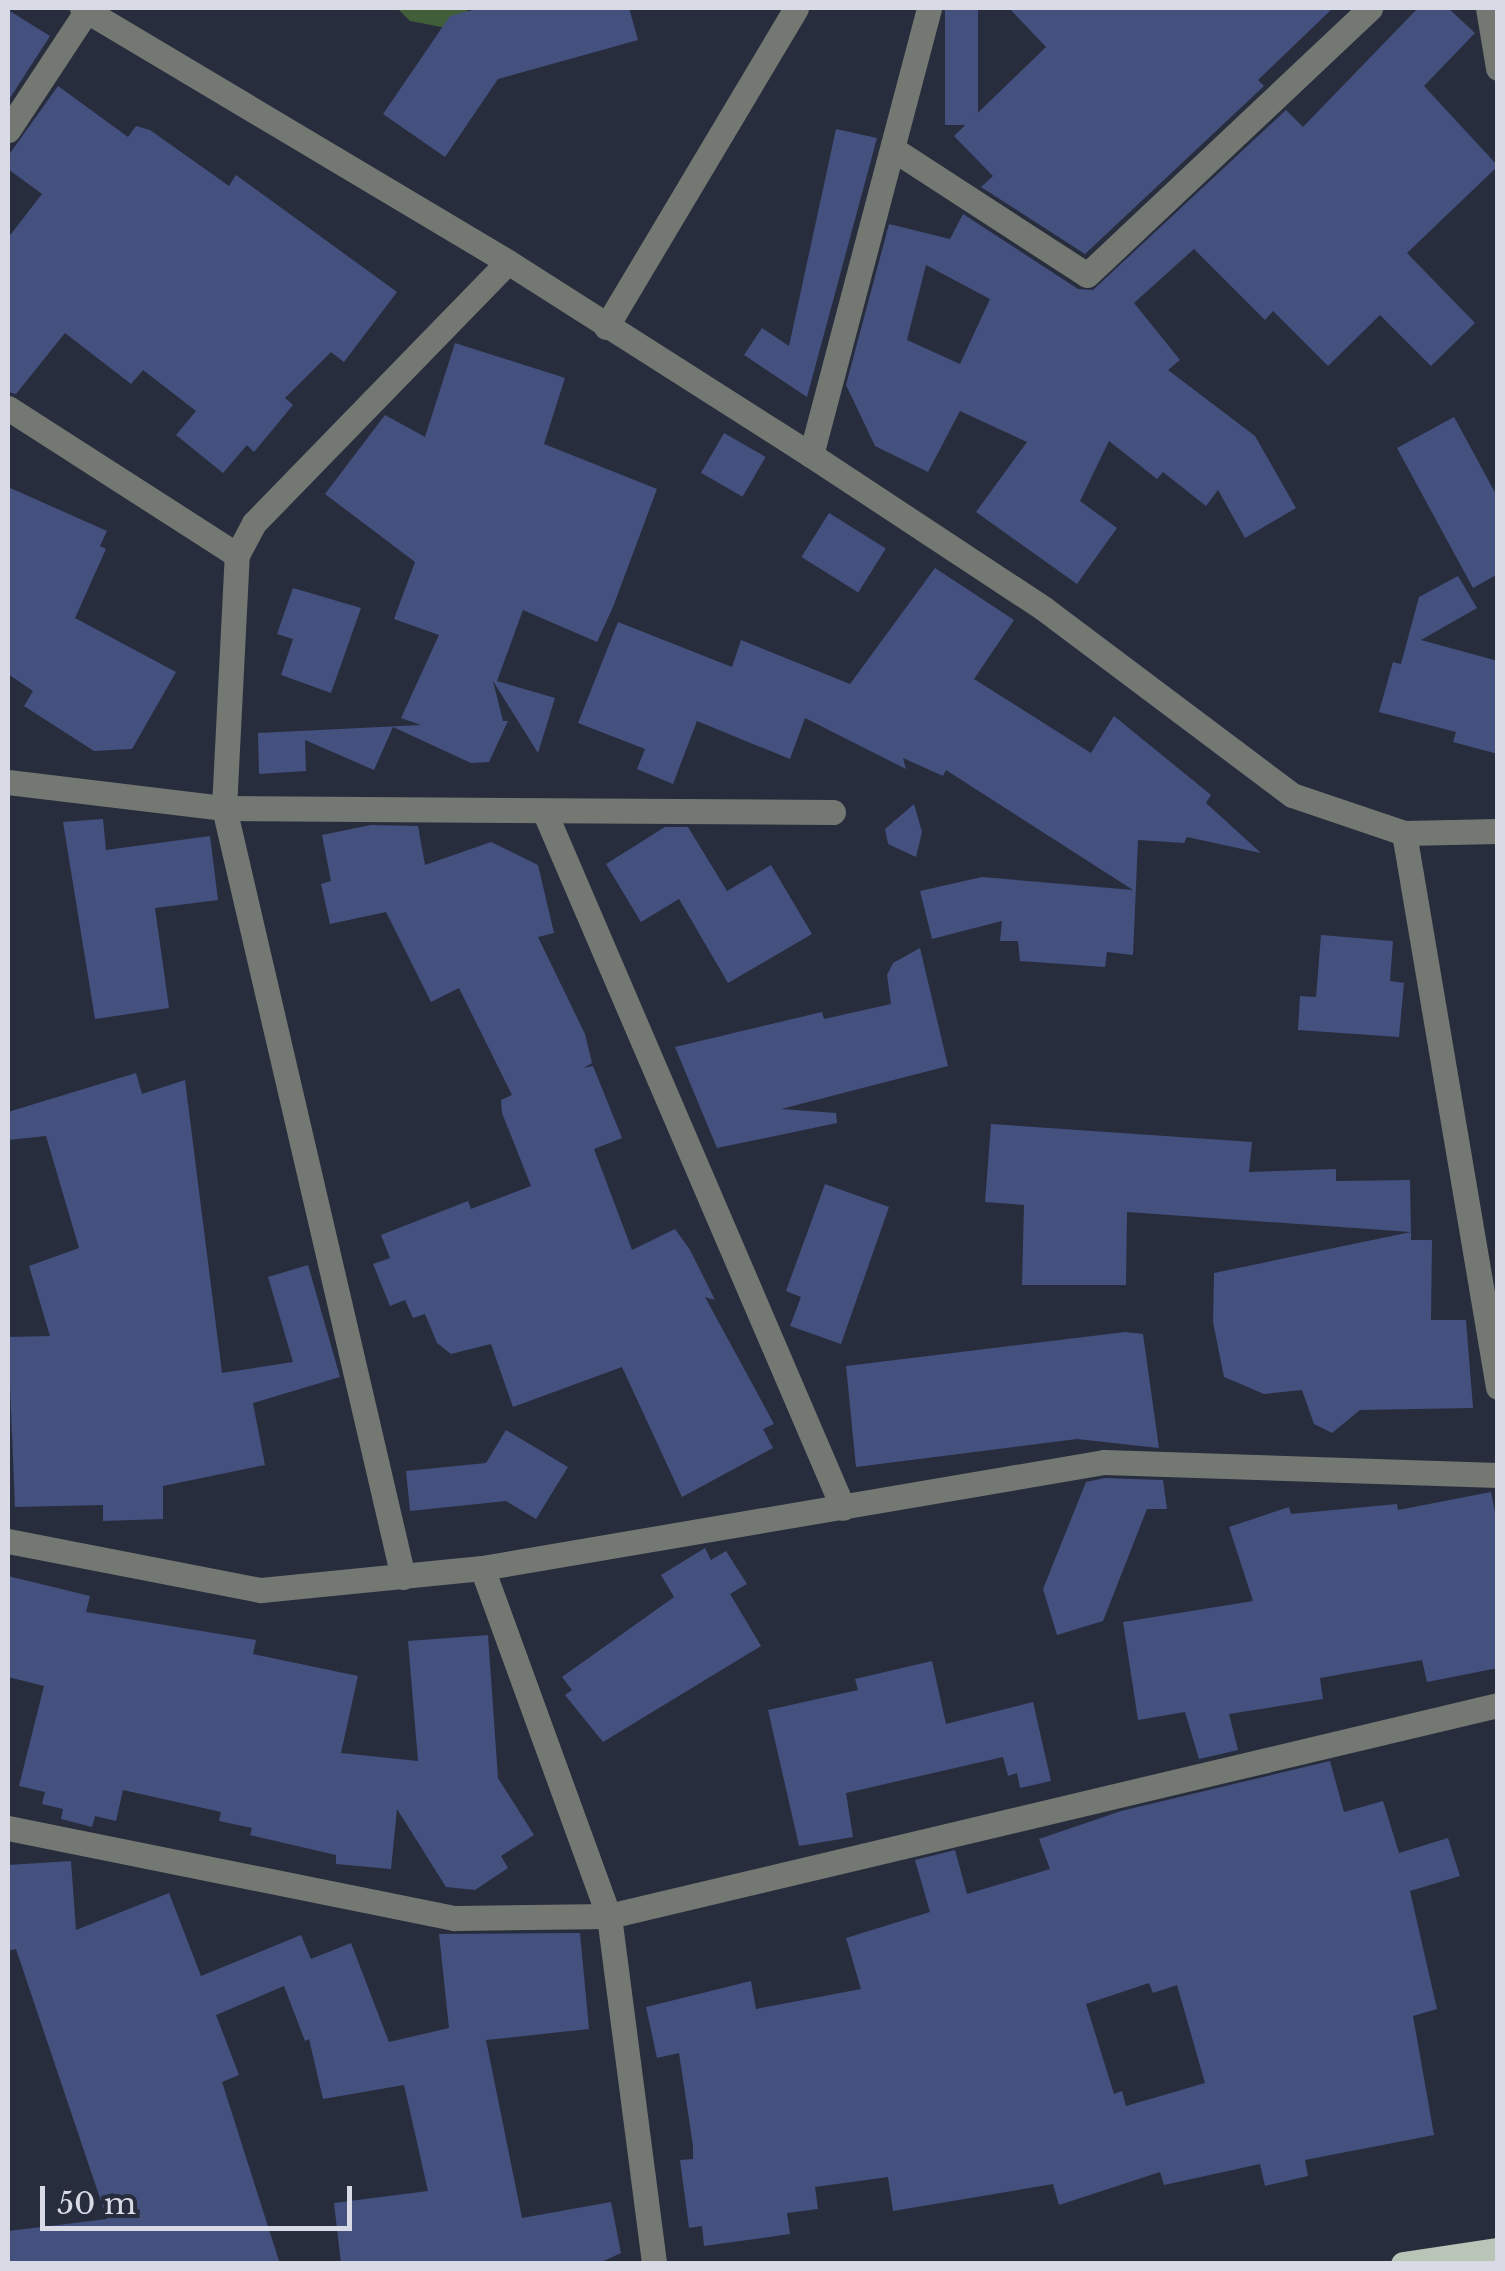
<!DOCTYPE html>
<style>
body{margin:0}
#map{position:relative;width:1505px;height:2271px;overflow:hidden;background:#282d3d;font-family:"Libre Baskerville",serif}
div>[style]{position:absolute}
.green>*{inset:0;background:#405e39}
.building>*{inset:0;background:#44507e;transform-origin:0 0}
.minor>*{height:25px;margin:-12.5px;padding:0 12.5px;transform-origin:12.5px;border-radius:12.5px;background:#737972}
.major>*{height:25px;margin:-12.5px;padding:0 12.5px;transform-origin:12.5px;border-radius:12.5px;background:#b9c5b6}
span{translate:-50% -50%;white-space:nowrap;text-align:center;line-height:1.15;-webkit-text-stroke:10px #282d3d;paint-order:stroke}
.frame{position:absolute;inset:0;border:10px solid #d8dbe6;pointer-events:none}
.scale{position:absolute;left:40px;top:2186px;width:312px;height:45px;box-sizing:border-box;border:5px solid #d8dbe6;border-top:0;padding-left:12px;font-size:30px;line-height:35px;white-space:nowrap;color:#d8dbe6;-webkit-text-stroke:8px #282d3d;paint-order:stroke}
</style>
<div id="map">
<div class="green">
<i style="clip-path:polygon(397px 8px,469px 8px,457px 30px,410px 21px)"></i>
</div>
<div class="building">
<i style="clip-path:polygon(480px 8px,629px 8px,638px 40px,498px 79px,445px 157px,383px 114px,450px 16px)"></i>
<i style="left:945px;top:8px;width:33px;height:117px"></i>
<i style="clip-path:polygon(1009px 8px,1333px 8px,1258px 80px,1264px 86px,1085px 254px,981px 187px,993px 176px,954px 136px,1046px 47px)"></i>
<i style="clip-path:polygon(evenodd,1418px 8px,1448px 8px,1475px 33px,1424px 86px,1498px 166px,1407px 253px,1475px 323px,1431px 366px,1380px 315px,1328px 366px,1273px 311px,1265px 320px,1194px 249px,1134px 303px,1180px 360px,1168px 370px,1255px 436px,1296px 508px,1245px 538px,1218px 490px,1206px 506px,1163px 472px,1157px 479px,1109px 441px,1080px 501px,1117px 528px,1077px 584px,976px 512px,1027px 442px,960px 411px,928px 472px,875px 446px,846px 385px,889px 224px,950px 239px,963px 214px,1078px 289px,1093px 290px,1286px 110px,1303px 127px,1418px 8px,926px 265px,990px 299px,960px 364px,907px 340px,926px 265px)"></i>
<i style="clip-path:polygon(8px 10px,50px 36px,8px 101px)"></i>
<i style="clip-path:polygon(58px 86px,128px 137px,136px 126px,150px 130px,229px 186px,236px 175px,397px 292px,344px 362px,331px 352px,285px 398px,293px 405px,254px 452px,247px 445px,223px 473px,176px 435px,196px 411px,143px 370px,131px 384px,65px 333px,16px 394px,8px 392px,8px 238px,42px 194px,8px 169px,8px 156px)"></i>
<i style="clip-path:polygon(836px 129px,877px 138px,807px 397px,744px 355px,762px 328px,789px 346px)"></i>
<i style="clip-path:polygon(455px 343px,565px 378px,544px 444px,657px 489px,613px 607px,597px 642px,523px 610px,497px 681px,555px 698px,538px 753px,493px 681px,503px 721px,508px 721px,489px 762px,471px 763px,393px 727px,374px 770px,305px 740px,306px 771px,259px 774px,258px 733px,421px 725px,401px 718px,439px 635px,394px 619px,415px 562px,325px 494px,385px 415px,425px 437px)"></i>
<i style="clip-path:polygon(1454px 417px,1498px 498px,1498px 574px,1473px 588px,1397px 448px)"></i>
<i style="left:724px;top:433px;width:48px;height:46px;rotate:30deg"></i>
<i style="clip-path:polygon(8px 487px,107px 531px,100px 546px,106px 549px,75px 618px,176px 672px,132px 749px,94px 751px,24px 706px,33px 691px,8px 674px)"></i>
<i style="left:829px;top:513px;width:67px;height:52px;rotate:32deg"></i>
<i style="clip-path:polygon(935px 568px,1014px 620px,974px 679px,1091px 753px,1114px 716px,1211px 795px,1206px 803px,1261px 853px,1187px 837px,1184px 843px,1138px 840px,1133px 955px,1107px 952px,1105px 967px,1020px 961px,1018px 941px,1000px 941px,1002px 921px,932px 939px,920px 891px,982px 877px,1133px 890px,946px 770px,943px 776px,903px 758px,906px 769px,805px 718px,790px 759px,697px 721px,673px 784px,637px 769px,645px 749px,578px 723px,618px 622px,732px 667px,741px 640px,850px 684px)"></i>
<i style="clip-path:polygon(1458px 576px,1477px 608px,1421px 640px,1498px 661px,1498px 754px,1453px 742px,1456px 732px,1379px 712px,1393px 662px,1401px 664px,1419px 597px)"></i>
<i style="clip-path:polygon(293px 588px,361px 608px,331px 693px,281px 675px,293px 639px,277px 634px)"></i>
<i style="clip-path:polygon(914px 804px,922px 832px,916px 857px,888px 844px,885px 829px)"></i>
<i style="clip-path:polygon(103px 819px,106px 850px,210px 836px,218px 900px,155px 908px,169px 1008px,95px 1019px,63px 822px)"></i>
<i style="clip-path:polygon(371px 825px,418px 826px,425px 865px,491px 842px,538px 865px,554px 933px,538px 937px,585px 1034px,592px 1063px,584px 1068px,593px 1066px,622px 1138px,594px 1149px,632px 1250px,675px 1229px,690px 1250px,715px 1300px,705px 1297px,774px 1424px,763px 1429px,773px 1448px,682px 1497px,622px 1367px,513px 1407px,491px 1344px,451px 1354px,437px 1343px,425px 1314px,413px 1318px,405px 1300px,390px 1306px,373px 1264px,390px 1258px,381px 1235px,468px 1201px,471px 1209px,531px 1186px,502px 1113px,501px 1100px,512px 1095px,459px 988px,431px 1002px,386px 912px,330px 924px,321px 884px,331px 881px,322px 835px)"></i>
<i style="clip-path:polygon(665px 827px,688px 827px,727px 891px,771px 865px,812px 934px,728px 983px,679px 899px,641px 922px,606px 864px)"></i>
<i style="clip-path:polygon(1321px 935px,1393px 941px,1390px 981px,1404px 983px,1399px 1037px,1298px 1030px,1300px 996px,1316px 997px)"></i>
<i style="clip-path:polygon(920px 948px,948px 1066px,781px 1109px,836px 1113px,837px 1123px,717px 1148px,675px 1047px,822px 1012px,824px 1019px,891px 1004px,887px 975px,893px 963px)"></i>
<i style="clip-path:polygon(136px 1073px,142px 1094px,185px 1080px,222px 1373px,293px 1362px,268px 1277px,308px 1265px,340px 1377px,253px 1403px,265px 1465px,163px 1486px,163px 1519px,103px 1521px,103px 1505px,15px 1507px,8px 1337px,50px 1336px,29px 1266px,79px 1248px,46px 1136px,8px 1140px,8px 1112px)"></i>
<i style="clip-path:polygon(991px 1124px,1252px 1142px,1249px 1172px,1336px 1169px,1336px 1181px,1410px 1180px,1411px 1232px,1127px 1212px,1126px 1285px,1022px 1285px,1024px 1205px,985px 1202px)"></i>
<i style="clip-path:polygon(825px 1184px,889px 1207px,841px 1344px,790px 1326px,801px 1297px,786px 1291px)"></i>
<i style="clip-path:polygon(1411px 1232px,1411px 1240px,1432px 1240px,1431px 1320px,1466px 1320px,1473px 1408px,1360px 1410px,1332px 1433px,1314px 1424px,1302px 1390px,1264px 1394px,1224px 1377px,1213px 1322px,1214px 1273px)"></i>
<i style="clip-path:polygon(1125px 1332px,1143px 1334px,1159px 1448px,1077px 1439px,856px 1467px,846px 1366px)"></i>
<i style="clip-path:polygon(506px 1430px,568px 1467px,536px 1519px,506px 1501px,410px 1511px,406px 1471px,486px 1463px)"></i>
<i style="clip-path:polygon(1105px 1478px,1163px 1480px,1167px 1509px,1147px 1509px,1103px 1621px,1057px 1635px,1043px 1589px,1086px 1482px)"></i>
<i style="clip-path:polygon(1491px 1492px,1498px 1528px,1498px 1668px,1427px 1682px,1422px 1660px,1320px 1678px,1323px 1699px,1229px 1714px,1238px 1750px,1199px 1759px,1185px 1712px,1138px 1720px,1123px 1622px,1253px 1601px,1229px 1527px,1289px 1507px,1291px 1514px,1397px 1504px,1398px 1510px)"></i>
<i style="clip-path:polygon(705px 1548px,711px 1560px,726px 1551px,747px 1584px,730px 1594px,761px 1646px,603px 1742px,565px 1695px,572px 1690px,562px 1677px,674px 1597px,661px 1575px)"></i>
<i style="clip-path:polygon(8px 1576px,90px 1596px,86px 1612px,256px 1640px,253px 1654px,358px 1676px,341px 1753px,418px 1761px,408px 1641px,488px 1635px,498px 1778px,534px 1835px,501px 1856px,508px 1868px,475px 1890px,446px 1887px,397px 1809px,391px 1869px,336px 1864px,336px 1855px,250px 1835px,252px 1828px,219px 1821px,221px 1812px,123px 1790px,116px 1821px,95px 1816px,92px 1827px,61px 1819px,63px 1809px,42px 1804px,45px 1792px,19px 1786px,44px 1686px,8px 1677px)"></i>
<i style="clip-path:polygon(932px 1661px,946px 1724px,1033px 1702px,1051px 1781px,1020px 1788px,1017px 1773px,1008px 1776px,1003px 1757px,846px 1793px,853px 1837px,799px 1846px,768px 1710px,858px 1690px,855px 1679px)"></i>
<i style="clip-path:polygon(evenodd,1330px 1761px,1344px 1812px,1383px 1801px,1399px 1853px,1448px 1838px,1460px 1876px,1410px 1891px,1437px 2009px,1413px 2016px,1434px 2135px,1305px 2160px,1308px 2176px,1265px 2186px,1260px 2164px,1164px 2185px,1160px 2172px,1059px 2205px,1053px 2184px,893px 2211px,888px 2177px,815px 2187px,818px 2209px,787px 2213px,790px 2234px,704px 2246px,702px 2226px,689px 2228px,680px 2160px,693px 2159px,693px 2146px,679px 2053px,657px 2058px,646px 2007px,751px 1981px,756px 2009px,861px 1989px,846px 1938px,930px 1912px,915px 1860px,955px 1850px,967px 1894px,1050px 1869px,1039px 1839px,1121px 1811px,1330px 1761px,1149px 1983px,1153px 1993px,1177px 1985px,1205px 2083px,1126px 2106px,1122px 2091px,1114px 2094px,1086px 2004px,1149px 1983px)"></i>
<i style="clip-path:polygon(71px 1861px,76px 1930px,169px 1893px,201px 1976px,301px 1935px,311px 1959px,351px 1943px,389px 2042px,449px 2028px,439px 1934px,580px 1933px,589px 2029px,486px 2040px,522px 2218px,611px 2202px,621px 2253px,597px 2264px,341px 2264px,334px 2203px,428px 2191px,404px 2085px,323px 2099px,309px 2039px,305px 2041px,284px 1986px,216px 2015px,239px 2075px,222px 2082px,280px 2264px,8px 2264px,8px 2231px,107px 2219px,16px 1949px,8px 1951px,8px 1865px)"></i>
</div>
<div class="minor">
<i style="left:82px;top:8px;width:496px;rotate:30.8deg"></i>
<i style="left:508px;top:262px;width:359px;rotate:32.5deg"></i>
<i style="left:811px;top:455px;width:278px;rotate:33.4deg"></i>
<i style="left:1043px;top:608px;width:311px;rotate:36.9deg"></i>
<i style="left:1292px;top:795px;width:118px;rotate:18.7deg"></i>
<i style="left:1404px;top:833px;width:94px;rotate:-1.2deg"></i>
<i style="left:1488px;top:8px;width:61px;rotate:80.5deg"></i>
<i style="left:8px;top:130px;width:144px;rotate:-56.6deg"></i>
<i style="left:893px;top:149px;width:231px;rotate:33deg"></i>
<i style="left:1087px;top:275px;width:389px;rotate:-43.3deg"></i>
<i style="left:606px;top:327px;width:371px;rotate:-59.2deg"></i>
<i style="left:8px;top:408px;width:272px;rotate:32.7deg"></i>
<i style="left:811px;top:455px;width:462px;rotate:-75.2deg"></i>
<i style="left:8px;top:782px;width:218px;rotate:6.9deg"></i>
<i style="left:224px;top:808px;width:609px;rotate:0.38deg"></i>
<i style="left:545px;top:813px;width:756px;rotate:66.79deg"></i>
<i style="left:1404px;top:833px;width:562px;rotate:80.37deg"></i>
<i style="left:8px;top:1541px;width:258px;rotate:11deg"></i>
<i style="left:261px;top:1590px;width:222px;rotate:-5.7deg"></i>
<i style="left:482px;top:1568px;width:631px;rotate:-9.67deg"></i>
<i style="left:1104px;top:1462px;width:394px;rotate:1.9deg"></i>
<i style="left:482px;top:1568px;width:370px;rotate:70deg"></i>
<i style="left:609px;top:1916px;width:351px;rotate:82.6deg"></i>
<i style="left:403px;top:1577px;width:790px;rotate:-103.1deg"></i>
<i style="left:224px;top:808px;width:253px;rotate:-87.1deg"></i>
<i style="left:237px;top:555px;width:36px;rotate:-62deg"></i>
<i style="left:254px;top:523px;width:364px;rotate:-45.8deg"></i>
<i style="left:8px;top:1828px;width:456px;rotate:11.4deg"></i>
<i style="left:455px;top:1918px;width:154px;rotate:-0.7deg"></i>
<i style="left:609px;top:1916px;width:914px;rotate:-13.35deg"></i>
</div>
<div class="major">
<i style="left:1403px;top:2264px;width:96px;rotate:-8.4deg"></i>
</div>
<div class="frame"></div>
<div class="scale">50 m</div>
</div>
